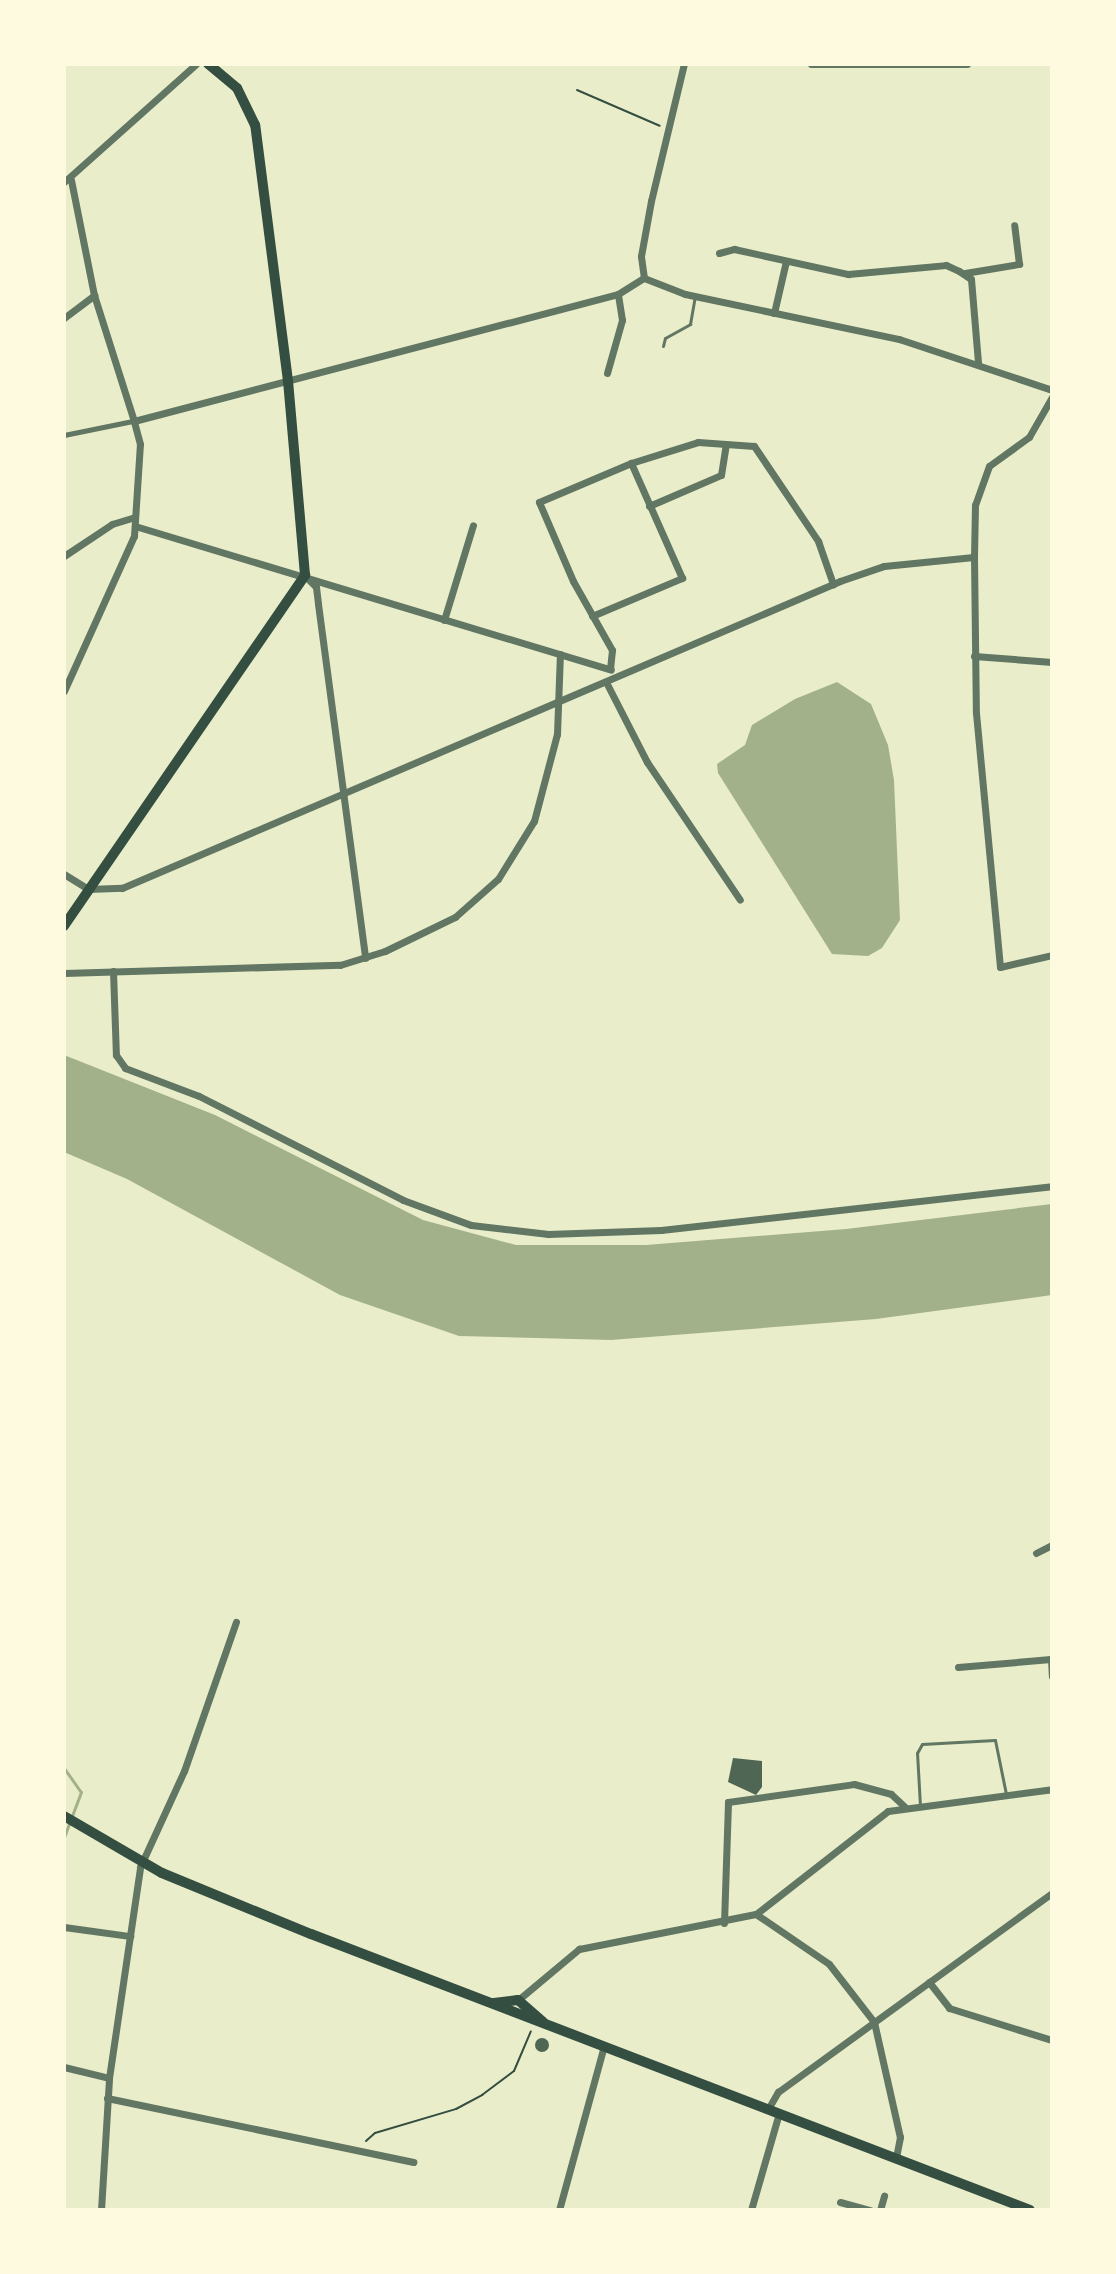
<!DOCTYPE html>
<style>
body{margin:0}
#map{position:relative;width:1116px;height:2274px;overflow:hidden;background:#e9edc9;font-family:"Space Grotesk",sans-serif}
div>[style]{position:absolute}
.water>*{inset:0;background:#a3b18a}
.stream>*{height:3px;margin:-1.5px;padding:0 1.5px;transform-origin:1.5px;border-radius:1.5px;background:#a3b18a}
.building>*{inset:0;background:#4f6655}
.round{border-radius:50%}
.path>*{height:2px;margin:-1px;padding:0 1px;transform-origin:1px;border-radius:1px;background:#344e41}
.service>*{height:3px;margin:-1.5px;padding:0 1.5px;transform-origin:1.5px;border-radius:1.5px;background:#617663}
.pedestrian>*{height:5px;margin:-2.5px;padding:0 2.5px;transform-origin:2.5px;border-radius:2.5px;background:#617663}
.minor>*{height:7px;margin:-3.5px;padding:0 3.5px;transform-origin:3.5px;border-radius:3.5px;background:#617663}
.secondary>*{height:10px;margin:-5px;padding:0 5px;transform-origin:5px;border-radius:5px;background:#344e41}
span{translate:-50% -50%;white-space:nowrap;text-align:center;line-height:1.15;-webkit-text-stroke:6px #fefae0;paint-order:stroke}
.frame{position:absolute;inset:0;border:66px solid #fefae0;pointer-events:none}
</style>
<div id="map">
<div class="water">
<i style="clip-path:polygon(837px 682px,871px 704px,888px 745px,894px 780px,900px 920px,882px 948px,868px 956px,832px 954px,718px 773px,717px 764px,745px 745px,752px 725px,795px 699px)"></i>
<i style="clip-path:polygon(64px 1055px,215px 1115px,423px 1220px,516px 1245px,646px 1245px,846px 1229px,1052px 1204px,1052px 1295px,876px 1319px,611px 1340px,459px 1336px,340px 1295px,127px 1179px,64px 1152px)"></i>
</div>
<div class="stream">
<i style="left:64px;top:1768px;width:29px;rotate:55deg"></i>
<i style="left:81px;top:1792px;width:48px;rotate:110.7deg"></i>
</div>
<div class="building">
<i style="clip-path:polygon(733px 1758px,762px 1761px,762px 1787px,756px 1795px,728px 1782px)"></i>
<i class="round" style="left:535px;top:2038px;width:14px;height:14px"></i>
</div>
<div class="path">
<i style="left:577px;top:90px;width:90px;rotate:23.4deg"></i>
<i style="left:366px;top:2141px;width:12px;rotate:-42deg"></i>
<i style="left:375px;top:2133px;width:84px;rotate:-16.5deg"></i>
<i style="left:456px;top:2109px;width:30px;rotate:-28deg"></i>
<i style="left:482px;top:2095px;width:40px;rotate:-37deg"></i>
<i style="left:514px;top:2071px;width:43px;rotate:-67deg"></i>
</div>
<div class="service">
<i style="left:663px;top:346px;width:8px;rotate:-76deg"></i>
<i style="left:665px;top:338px;width:29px;rotate:-29deg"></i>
<i style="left:690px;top:324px;width:28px;rotate:-80deg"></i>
<i style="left:920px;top:1806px;width:53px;rotate:-93.2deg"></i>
<i style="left:917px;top:1753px;width:10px;rotate:-61deg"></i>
<i style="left:922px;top:1744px;width:73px;rotate:-3.1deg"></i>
<i style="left:995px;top:1740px;width:55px;rotate:78.5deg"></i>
</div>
<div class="pedestrian">
<i style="left:64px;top:435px;width:70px;rotate:-11.5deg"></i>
</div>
<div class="minor">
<i style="left:811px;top:64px;width:156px"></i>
<i style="left:71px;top:180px;width:117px;rotate:78.7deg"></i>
<i style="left:94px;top:295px;width:132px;rotate:72.4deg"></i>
<i style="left:64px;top:182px;width:177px;rotate:-41.8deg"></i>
<i style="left:719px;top:253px;width:16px;rotate:-15deg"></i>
<i style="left:734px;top:249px;width:117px;rotate:12.4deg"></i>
<i style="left:848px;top:274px;width:98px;rotate:-5.2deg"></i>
<i style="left:946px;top:265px;width:14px;rotate:25deg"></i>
<i style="left:959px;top:271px;width:14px;rotate:34deg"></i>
<i style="left:971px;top:279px;width:84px;rotate:85.2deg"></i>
<i style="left:965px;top:273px;width:55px;rotate:-9.5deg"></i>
<i style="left:1019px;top:264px;width:39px;rotate:-97deg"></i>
<i style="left:644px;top:278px;width:44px;rotate:21.3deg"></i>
<i style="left:685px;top:294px;width:219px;rotate:11.9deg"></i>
<i style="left:899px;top:339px;width:161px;rotate:18.4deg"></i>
<i style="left:644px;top:278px;width:22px;rotate:-98deg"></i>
<i style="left:641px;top:256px;width:56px;rotate:-79.7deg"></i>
<i style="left:651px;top:201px;width:141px;rotate:-76.5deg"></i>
<i style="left:774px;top:313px;width:53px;rotate:-77deg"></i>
<i style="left:64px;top:318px;width:38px;rotate:-37deg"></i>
<i style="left:607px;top:373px;width:55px;rotate:-74.2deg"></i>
<i style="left:622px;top:320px;width:26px;rotate:-99deg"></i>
<i style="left:1052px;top:397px;width:46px;rotate:119.9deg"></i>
<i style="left:1029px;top:437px;width:49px;rotate:144.1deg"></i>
<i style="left:989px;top:466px;width:41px;rotate:109.7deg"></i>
<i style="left:975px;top:505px;width:52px;rotate:91.1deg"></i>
<i style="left:974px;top:557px;width:156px;rotate:89.3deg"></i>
<i style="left:976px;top:713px;width:255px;rotate:84.6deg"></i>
<i style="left:1000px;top:967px;width:53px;rotate:-13deg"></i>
<i style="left:649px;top:506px;width:78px;rotate:-23.3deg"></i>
<i style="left:721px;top:475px;width:31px;rotate:-81deg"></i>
<i style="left:135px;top:526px;width:497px;rotate:16.8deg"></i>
<i style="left:64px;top:556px;width:58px;rotate:-33.7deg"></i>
<i style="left:112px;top:524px;width:24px;rotate:-17deg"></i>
<i style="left:306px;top:577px;width:14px;rotate:45deg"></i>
<i style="left:316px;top:587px;width:17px;rotate:83deg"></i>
<i style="left:318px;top:604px;width:357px;rotate:82.4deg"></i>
<i style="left:592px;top:616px;width:98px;rotate:-22.9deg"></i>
<i style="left:682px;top:578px;width:126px;rotate:-113.9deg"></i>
<i style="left:444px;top:620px;width:99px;rotate:-73deg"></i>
<i style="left:974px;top:656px;width:78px;rotate:4.4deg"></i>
<i style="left:610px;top:669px;width:19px;rotate:-84deg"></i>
<i style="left:612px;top:650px;width:79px;rotate:-119.5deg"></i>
<i style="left:573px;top:581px;width:86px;rotate:-113.3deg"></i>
<i style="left:539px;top:502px;width:100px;rotate:-23deg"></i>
<i style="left:631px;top:463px;width:70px;rotate:-17.4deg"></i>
<i style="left:698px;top:442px;width:56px;rotate:4.1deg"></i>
<i style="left:754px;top:446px;width:115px;rotate:56deg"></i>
<i style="left:818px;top:541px;width:46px;rotate:70.8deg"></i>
<i style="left:606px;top:682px;width:90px;rotate:62.9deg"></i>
<i style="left:647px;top:762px;width:166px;rotate:56deg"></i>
<i style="left:64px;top:691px;width:170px;rotate:-65.7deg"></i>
<i style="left:134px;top:536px;width:92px;rotate:-86.3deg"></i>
<i style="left:140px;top:444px;width:24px;rotate:-105deg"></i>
<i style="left:134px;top:421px;width:500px;rotate:-14.7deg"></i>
<i style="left:618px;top:294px;width:31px;rotate:-32deg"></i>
<i style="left:64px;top:874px;width:28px;rotate:32deg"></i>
<i style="left:88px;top:889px;width:34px;rotate:-2deg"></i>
<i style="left:122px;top:888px;width:781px;rotate:-23.15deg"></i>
<i style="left:840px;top:581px;width:46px;rotate:-18.8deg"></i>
<i style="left:884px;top:566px;width:90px;rotate:-5.7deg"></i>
<i style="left:113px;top:971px;width:84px;rotate:88deg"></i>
<i style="left:116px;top:1055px;width:16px;rotate:55deg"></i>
<i style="left:125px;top:1068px;width:79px;rotate:20.7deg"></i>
<i style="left:199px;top:1096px;width:229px;rotate:27deg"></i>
<i style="left:403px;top:1200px;width:72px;rotate:20.2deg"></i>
<i style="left:471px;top:1225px;width:78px;rotate:6.7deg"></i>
<i style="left:548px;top:1234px;width:113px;rotate:-2deg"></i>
<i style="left:661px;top:1230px;width:393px;rotate:-6.4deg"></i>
<i style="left:64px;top:973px;width:276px;rotate:-1.7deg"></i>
<i style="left:340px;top:965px;width:47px;rotate:-17.3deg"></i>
<i style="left:385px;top:951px;width:78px;rotate:-25.9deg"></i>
<i style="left:455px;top:917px;width:57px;rotate:-41.5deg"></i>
<i style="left:498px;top:879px;width:68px;rotate:-58.2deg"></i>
<i style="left:534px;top:821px;width:90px;rotate:-75.2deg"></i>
<i style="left:557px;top:734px;width:80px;rotate:-87.9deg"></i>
<i style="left:1036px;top:1553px;width:18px;rotate:-27deg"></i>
<i style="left:958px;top:1667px;width:93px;rotate:-4.9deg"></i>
<i style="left:1051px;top:1659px;width:17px;rotate:87deg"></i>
<i style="left:756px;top:1914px;width:88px;rotate:34.4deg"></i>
<i style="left:829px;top:1964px;width:73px;rotate:52.2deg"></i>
<i style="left:874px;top:2022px;width:118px;rotate:77.3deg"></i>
<i style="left:900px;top:2137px;width:21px;rotate:101deg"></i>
<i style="left:724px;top:1923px;width:121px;rotate:-88.1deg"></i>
<i style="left:728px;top:1802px;width:127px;rotate:-8.1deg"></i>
<i style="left:854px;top:1784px;width:38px;rotate:15deg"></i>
<i style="left:891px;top:1794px;width:18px;rotate:43deg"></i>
<i style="left:64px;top:1927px;width:67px;rotate:7.8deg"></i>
<i style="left:929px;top:1982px;width:33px;rotate:52deg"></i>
<i style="left:949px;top:2008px;width:108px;rotate:17.3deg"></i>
<i style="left:518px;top:2000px;width:80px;rotate:-39.9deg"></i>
<i style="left:579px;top:1949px;width:180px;rotate:-11.2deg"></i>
<i style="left:756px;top:1914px;width:167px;rotate:-38deg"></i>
<i style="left:888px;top:1811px;width:165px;rotate:-7.6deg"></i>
<i style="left:64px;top:2067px;width:46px;rotate:13.7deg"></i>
<i style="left:107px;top:2098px;width:313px;rotate:11.8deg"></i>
<i style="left:768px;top:2109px;width:20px;rotate:-60deg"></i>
<i style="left:778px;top:2092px;width:339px;rotate:-36deg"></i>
<i style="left:840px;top:2202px;width:31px;rotate:15deg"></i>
<i style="left:101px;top:2210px;width:132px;rotate:-86.5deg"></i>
<i style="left:109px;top:2078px;width:213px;rotate:-81.6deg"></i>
<i style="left:140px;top:1867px;width:106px;rotate:-65.4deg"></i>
<i style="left:184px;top:1771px;width:158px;rotate:-70.8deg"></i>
<i style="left:559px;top:2210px;width:171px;rotate:-74.7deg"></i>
<i style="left:751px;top:2210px;width:101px;rotate:-73.9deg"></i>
<i style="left:880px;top:2210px;width:15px;rotate:-74deg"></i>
</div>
<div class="secondary">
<i style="left:64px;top:926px;width:426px;rotate:-55.5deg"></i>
<i style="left:305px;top:575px;width:195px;rotate:-95deg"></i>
<i style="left:288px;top:381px;width:258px;rotate:-97.3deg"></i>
<i style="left:255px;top:125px;width:41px;rotate:-115.9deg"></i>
<i style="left:237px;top:88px;width:38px;rotate:-140deg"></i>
<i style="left:64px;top:1816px;width:113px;rotate:30.2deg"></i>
<i style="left:162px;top:1873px;width:161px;rotate:22.3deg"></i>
<i style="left:311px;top:1934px;width:770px;rotate:21deg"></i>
<i style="left:494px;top:2003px;width:24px;rotate:-7deg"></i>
<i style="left:518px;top:2000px;width:33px;rotate:41deg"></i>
</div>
<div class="frame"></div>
</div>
